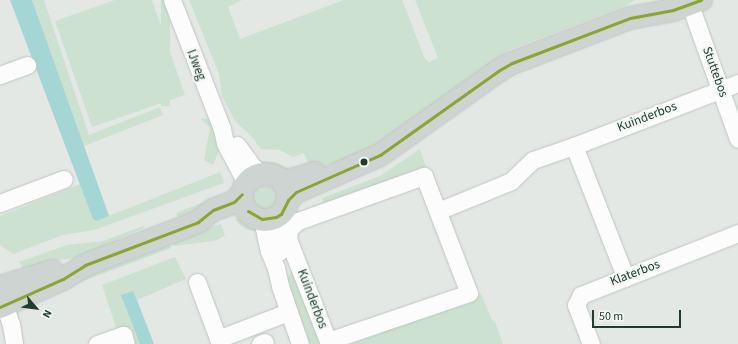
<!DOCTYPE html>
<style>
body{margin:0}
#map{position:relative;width:738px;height:344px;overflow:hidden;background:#e3e8e5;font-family:"Source Sans 3",sans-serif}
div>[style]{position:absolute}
.green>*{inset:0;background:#cce1d0;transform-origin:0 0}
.round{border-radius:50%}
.water>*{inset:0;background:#a4d6d6}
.roads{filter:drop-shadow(0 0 1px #c0c5c2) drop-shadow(0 0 1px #c0c5c2)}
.minor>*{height:17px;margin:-8.5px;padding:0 8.5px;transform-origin:8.5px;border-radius:8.5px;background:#fbfcfb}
.major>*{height:22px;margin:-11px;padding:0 11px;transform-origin:11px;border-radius:11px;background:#cdd4d1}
.major>.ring{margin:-11px;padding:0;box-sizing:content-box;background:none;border:22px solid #cdd4d1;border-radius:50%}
.bus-1>*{height:3px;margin:-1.5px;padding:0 1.5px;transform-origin:1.5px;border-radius:1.5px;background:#8ba432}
.dots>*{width:11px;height:11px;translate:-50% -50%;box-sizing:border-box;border:2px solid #f1f8f3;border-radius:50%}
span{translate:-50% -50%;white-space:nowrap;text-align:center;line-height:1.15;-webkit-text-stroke:4px #f1f8f3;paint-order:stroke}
.street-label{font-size:13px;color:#213b31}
.north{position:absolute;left:16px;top:288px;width:40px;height:40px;-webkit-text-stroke:3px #f1f8f3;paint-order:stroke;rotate:118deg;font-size:11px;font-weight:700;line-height:16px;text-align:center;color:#213b31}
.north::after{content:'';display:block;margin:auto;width:14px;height:18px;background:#213b31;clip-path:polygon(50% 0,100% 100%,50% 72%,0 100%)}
.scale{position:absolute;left:592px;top:310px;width:89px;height:18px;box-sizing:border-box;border:2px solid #213b31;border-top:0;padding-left:5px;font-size:12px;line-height:14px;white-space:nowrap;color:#213b31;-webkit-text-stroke:3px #f1f8f3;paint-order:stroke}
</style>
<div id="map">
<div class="green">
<i style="clip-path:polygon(32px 0,44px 0,89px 135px,160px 107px,163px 115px,84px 146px)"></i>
<i style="clip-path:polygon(115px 0,152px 0,185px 95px,92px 127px,55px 21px)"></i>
<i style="left:161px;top:0;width:9px;height:106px"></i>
<i style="clip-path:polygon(189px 0,242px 0,228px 7px,240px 39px,344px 0,402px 0,425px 59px,429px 62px,438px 58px,415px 0,635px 0,623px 7px,509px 50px,390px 137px,365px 152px,339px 162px,311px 169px,304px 153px,293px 157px,279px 150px,261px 149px,252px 137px,235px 121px,222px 96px,219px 74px)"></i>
<i style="clip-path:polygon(214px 118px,223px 141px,213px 165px,204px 160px,210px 128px,201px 119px)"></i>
<i style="clip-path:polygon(420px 149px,426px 167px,324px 205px,322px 198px,380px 176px)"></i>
<i style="clip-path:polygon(260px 161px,278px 163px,292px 171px,284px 175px,262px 166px,256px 162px)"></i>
<i style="clip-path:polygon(220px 172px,224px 183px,94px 230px,63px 235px,13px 254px,0 245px,0 216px,80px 184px,93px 219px,96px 221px)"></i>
<i class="round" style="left:253px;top:186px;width:24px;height:24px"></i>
<i style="clip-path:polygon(212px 199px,198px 210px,178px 217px,176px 213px)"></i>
<i style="clip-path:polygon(239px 218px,253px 223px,259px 232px,248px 230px,240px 225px,235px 219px)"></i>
<i style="clip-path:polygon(221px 224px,225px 236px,214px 241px,174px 246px,171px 239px)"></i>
<i style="clip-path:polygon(143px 226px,144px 228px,118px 239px,114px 248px,78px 258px,58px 260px,24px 270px,19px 262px,67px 245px,103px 241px)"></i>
<i style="clip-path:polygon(168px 240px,171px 248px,36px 299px,94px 268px)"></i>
<i style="clip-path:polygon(175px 257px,186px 279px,137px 300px,133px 291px,140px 344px,132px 344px,116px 327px,102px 285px)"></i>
<i style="clip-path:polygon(295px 265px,321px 344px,307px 344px,286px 281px)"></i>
<i style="clip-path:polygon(481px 294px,492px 320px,495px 322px,503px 344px,352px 344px)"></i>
</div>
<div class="water">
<i style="clip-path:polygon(10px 0,32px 0,109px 216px,96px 221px,93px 219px)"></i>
<i style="clip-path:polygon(133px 291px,137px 300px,154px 344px,140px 344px,121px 295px)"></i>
</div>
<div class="roads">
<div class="minor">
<i style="left:172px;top:0;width:138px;rotate:68.8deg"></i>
<i style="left:222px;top:129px;width:14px;rotate:78deg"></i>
<i style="left:225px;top:143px;width:45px;rotate:62.3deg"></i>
<i style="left:690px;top:5px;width:142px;rotate:70.3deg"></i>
<i style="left:0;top:75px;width:29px;rotate:-20deg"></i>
<i style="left:237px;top:145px;width:27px;rotate:54deg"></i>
<i style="left:253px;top:167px;width:11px;rotate:38deg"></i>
<i style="left:574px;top:146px;width:140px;rotate:68.6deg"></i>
<i style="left:424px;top:176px;width:125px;rotate:69deg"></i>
<i style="left:469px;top:293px;width:149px;rotate:161.2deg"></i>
<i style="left:328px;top:341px;width:110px;rotate:-111.4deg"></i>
<i style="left:288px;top:239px;width:10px;rotate:-84deg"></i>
<i style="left:289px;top:229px;width:12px;rotate:-42deg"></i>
<i style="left:298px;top:221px;width:134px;rotate:-19.7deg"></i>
<i style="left:0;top:203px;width:68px;rotate:-20.6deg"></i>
<i style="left:438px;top:211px;width:79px;rotate:-22.3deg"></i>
<i style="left:511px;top:181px;width:30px;rotate:-44deg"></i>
<i style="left:533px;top:160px;width:43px;rotate:-18.9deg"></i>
<i style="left:574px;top:146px;width:176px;rotate:-21deg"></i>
<i style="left:276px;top:217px;width:35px;rotate:85deg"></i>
<i style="left:262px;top:219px;width:33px;rotate:78deg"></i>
<i style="left:269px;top:251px;width:18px;rotate:68deg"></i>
<i style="left:276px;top:268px;width:18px;rotate:77deg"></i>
<i style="left:280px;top:286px;width:61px;rotate:71deg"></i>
<i style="left:197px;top:282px;width:66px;rotate:69.6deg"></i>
<i style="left:1px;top:294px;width:32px;rotate:72deg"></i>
<i style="left:11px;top:324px;width:20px;rotate:81deg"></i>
<i style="left:218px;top:339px;width:75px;rotate:-21.1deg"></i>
<i style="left:97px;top:344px;width:28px;rotate:-19deg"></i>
<i style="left:123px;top:335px;width:9px;rotate:72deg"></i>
<i style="left:260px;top:344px;width:5px;rotate:-22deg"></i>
<i style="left:591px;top:344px;width:42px;rotate:-111deg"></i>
<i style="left:576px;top:305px;width:11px;rotate:-63deg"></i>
<i style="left:581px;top:295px;width:169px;rotate:-21.5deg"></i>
</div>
<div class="major">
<i class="ring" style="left:242px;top:174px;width:24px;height:24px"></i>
<i style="left:282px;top:181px;width:17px;rotate:-10deg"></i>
<i style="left:299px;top:178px;width:16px;rotate:-18deg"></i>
<i style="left:288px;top:200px;width:11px;rotate:-45deg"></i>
<i style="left:296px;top:192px;width:92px;rotate:-23.8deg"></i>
<i style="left:380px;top:155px;width:145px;rotate:-35.4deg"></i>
<i style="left:498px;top:71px;width:16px;rotate:-30deg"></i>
<i style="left:512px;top:63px;width:126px;rotate:-20.9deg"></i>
<i style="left:630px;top:18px;width:44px;rotate:-10.5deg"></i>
<i style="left:673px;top:10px;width:30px;rotate:-20deg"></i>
<i style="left:0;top:287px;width:55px;rotate:-16.8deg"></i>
<i style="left:0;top:307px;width:69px;rotate:-24deg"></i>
<i style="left:63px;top:279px;width:26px;rotate:-32deg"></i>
<i style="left:85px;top:265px;width:121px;rotate:-20.8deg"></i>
<i style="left:198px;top:222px;width:19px;rotate:-39deg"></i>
<i style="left:213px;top:210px;width:22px;rotate:-21deg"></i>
<i style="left:234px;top:202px;width:11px;rotate:-45deg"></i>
</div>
</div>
<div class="bus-1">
<i style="left:248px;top:211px;width:16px;rotate:30deg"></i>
<i style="left:262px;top:219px;width:14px;rotate:-8deg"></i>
<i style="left:276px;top:217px;width:6px;rotate:-31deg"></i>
<i style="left:281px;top:214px;width:16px;rotate:-63deg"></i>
<i style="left:288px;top:200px;width:11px;rotate:-45deg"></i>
<i style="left:296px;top:192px;width:92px;rotate:-23.8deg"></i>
<i style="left:380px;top:155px;width:145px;rotate:-35.4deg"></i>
<i style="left:498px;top:71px;width:16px;rotate:-30deg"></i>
<i style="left:512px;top:63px;width:126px;rotate:-20.9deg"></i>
<i style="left:630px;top:18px;width:44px;rotate:-10.5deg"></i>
<i style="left:673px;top:10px;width:30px;rotate:-20deg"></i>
<i style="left:0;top:307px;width:69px;rotate:-24deg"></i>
<i style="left:63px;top:279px;width:26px;rotate:-32deg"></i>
<i style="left:85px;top:265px;width:121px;rotate:-20.8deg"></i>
<i style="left:198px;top:222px;width:19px;rotate:-39deg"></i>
<i style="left:213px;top:210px;width:22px;rotate:-21deg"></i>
<i style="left:234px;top:202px;width:11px;rotate:-45deg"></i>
</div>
<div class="dots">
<i style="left:364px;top:162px;background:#213b31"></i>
</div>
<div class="street-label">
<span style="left:196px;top:65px;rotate:69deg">IJweg</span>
<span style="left:715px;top:72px;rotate:70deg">Stuttebos</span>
<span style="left:647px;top:117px;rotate:-21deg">Kuinderbos</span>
<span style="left:635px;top:273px;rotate:-21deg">Klaterbos</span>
<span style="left:312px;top:299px;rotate:69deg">Kuinderbos</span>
</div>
<div class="north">N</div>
<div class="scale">50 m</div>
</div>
